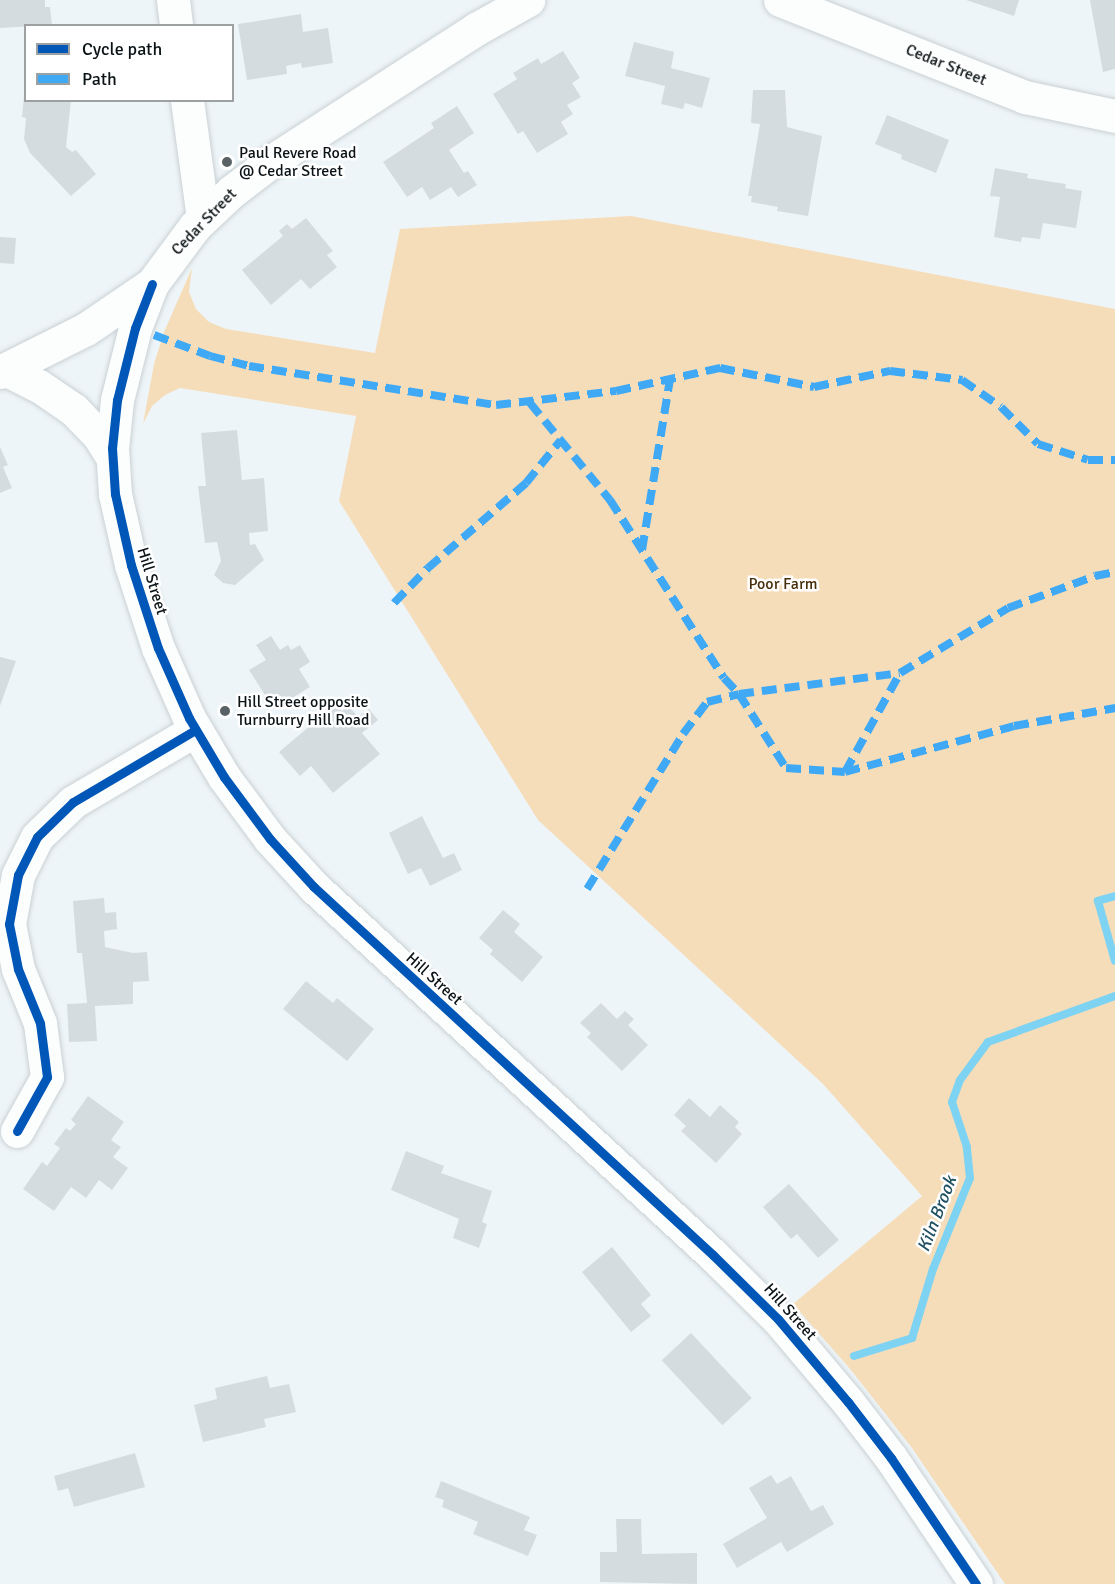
<!DOCTYPE html>
<style>
body{margin:0}
#map{position:relative;width:1115px;height:1584px;overflow:hidden;background:#eef5f8;font-family:Signika,sans-serif}
div>[style]{position:absolute}
.green>*{inset:0;background:#f6ddba}
.stream>*{height:8px;margin:-4px;padding:0 4px;transform-origin:4px;border-radius:4px;background:#7fd3f2}
.building>*{inset:0;background:#d5dcdf;transform-origin:0 0}
.roads{filter:drop-shadow(0 0 2px #cad1d4) drop-shadow(0 0 2px #cad1d4)}
.minor>*{height:33px;margin:-16.5px;padding:0 16.5px;transform-origin:16.5px;border-radius:16.5px;background:#fcfefe}
.quiet>*{height:8px;margin-top:-4px;transform-origin:0;background:repeating-linear-gradient(90deg,#3fa9f5 0 15px,transparent 0 23px)}
.cycleway>*{height:9px;margin:-4.5px;padding:0 4.5px;transform-origin:4.5px;border-radius:4.5px;background:#0057b8}
.dots>*{width:16px;height:16px;translate:-50% -50%;box-sizing:border-box;border:3px solid #fff;border-radius:50%}
span{translate:-50% -50%;white-space:nowrap;text-align:center;line-height:1.15;-webkit-text-stroke:5px #fff;paint-order:stroke}
.street-label{font-size:16px;color:#0b1316}
.poi-label{font-size:16px;color:#0b1316}
.left{translate:0 -50%;text-align:left}
.park-label{font-size:16px;color:#472f0b}
.water-label{font-size:18px;color:#215163;font-style:italic}
.legend{position:absolute;left:24px;top:24px;width:210px;height:78px;box-sizing:border-box;background:#fff;border:2px solid #9da1a2;margin:0;padding:8px 10px;list-style:none;font-size:18px;color:#0b1316}
.legend li{display:flex;align-items:center;gap:12px;height:30px}
.legend b{width:30px;border:2px solid #9da1a2}
</style>
<div id="map">
<div class="green">
<i style="clip-path:polygon(631px 216px,1115px 309px,1115px 1584px,1005px 1584px,912px 1448px,851px 1370px,793px 1304px,922px 1196px,823px 1084px,538px 820px,339px 501px,356px 416px,180px 388px,165px 395px,152px 406px,143px 424px,154px 364px,164px 332px,192px 268px,189px 292px,196px 309px,209px 322px,226px 329px,375px 353px,400px 229px)"></i>
</div>
<div class="stream">
<i style="left:1115px;top:896px;width:18px;rotate:164deg"></i>
<i style="left:1098px;top:901px;width:62px;rotate:74.2deg"></i>
<i style="left:854px;top:1356px;width:61px;rotate:-17.2deg"></i>
<i style="left:912px;top:1338px;width:72px;rotate:-73.1deg"></i>
<i style="left:933px;top:1269px;width:98px;rotate:-67.9deg"></i>
<i style="left:970px;top:1178px;width:31px;rotate:-96deg"></i>
<i style="left:967px;top:1147px;width:47px;rotate:-108.4deg"></i>
<i style="left:952px;top:1102px;width:23px;rotate:-70deg"></i>
<i style="left:960px;top:1080px;width:47px;rotate:-53.6deg"></i>
<i style="left:988px;top:1042px;width:135px;rotate:-19.9deg"></i>
</div>
<div class="building">
<i style="clip-path:polygon(0 0,45px 0,45px 7px,50px 7px,52px 25px,0 28px)"></i>
<i style="clip-path:polygon(966px 0,1019px 0,1014px 16px)"></i>
<i style="clip-path:polygon(1090px 0,1115px 0,1115px 69px,1103px 72px)"></i>
<i style="clip-path:polygon(301px 14px,303px 32px,328px 28px,333px 63px,302px 68px,301px 63px,286px 66px,287px 74px,247px 80px,238px 24px)"></i>
<i style="clip-path:polygon(634px 42px,674px 52px,671px 68px,710px 78px,702px 108px,685px 103px,683px 109px,661px 104px,665px 86px,625px 76px)"></i>
<i style="clip-path:polygon(563px 51px,580px 78px,572px 83px,581px 97px,567px 105px,573px 114px,561px 122px,568px 134px,537px 153px,523px 131px,518px 134px,493px 94px,517px 79px,513px 73px,538px 58px,541px 64px)"></i>
<i style="clip-path:polygon(753px 90px,785px 90px,787px 127px,822px 136px,808px 216px,777px 211px,778px 207px,751px 202px,752px 196px,748px 196px,760px 124px,751px 123px)"></i>
<i style="clip-path:polygon(24px 96px,26px 100px,71px 100px,66px 147px,72px 152px,76px 150px,96px 174px,71px 196px,30px 153px,24px 139px,26px 118px,22px 117px)"></i>
<i style="clip-path:polygon(457px 106px,474px 133px,449px 150px,464px 173px,468px 171px,477px 185px,458px 197px,451px 187px,430px 200px,422px 187px,407px 197px,383px 162px,434px 128px,431px 123px)"></i>
<i style="clip-path:polygon(887px 115px,949px 140px,936px 173px,901px 159px,902px 155px,875px 144px)"></i>
<i style="clip-path:polygon(995px 168px,1028px 174px,1027px 178px,1066px 184px,1065px 188px,1082px 191px,1076px 228px,1043px 223px,1040px 239px,1022px 237px,1021px 242px,994px 237px,1000px 197px,990px 196px)"></i>
<i style="clip-path:polygon(306px 218px,333px 251px,327px 255px,337px 267px,310px 289px,301px 279px,271px 305px,242px 270px,283px 236px,279px 231px,287px 224px,292px 229px)"></i>
<i style="left:0;top:237px;width:16px;height:26px;rotate:4deg"></i>
<i style="clip-path:polygon(237px 430px,242px 480px,264px 478px,268px 531px,249px 533px,250px 545px,255px 544px,264px 560px,235px 585px,223px 583px,214px 575px,221px 561px,217px 542px,205px 543px,198px 486px,206px 486px,201px 433px)"></i>
<i style="clip-path:polygon(0 447px,8px 465px,3px 467px,12px 488px,0 493px)"></i>
<i style="clip-path:polygon(271px 636px,280px 650px,288px 645px,291px 650px,300px 645px,310px 662px,299px 669px,310px 687px,274px 709px,249px 670px,266px 660px,256px 645px)"></i>
<i style="clip-path:polygon(0 657px,16px 661px,0 706px)"></i>
<i style="clip-path:polygon(336px 704px,342px 711px,349px 706px,358px 717px,369px 709px,378px 720px,362px 733px,380px 754px,333px 793px,311px 766px,300px 776px,279px 752px)"></i>
<i style="clip-path:polygon(422px 816px,443px 858px,454px 853px,462px 870px,430px 886px,421px 868px,408px 874px,389px 833px)"></i>
<i style="clip-path:polygon(104px 898px,105px 913px,116px 912px,117px 929px,104px 931px,105px 947px,133px 953px,147px 952px,149px 981px,133px 982px,133px 1004px,95px 1006px,97px 1041px,69px 1042px,67px 1004px,87px 1003px,82px 953px,77px 953px,73px 901px)"></i>
<i style="clip-path:polygon(503px 910px,520px 924px,514px 932px,543px 957px,522px 982px,490px 954px,493px 950px,479px 938px)"></i>
<i style="clip-path:polygon(306px 981px,333px 1003px,337px 998px,374px 1029px,347px 1061px,283px 1009px)"></i>
<i style="clip-path:polygon(601px 1003px,617px 1019px,625px 1011px,634px 1019px,628px 1025px,648px 1045px,622px 1071px,587px 1037px,591px 1033px,580px 1023px)"></i>
<i style="clip-path:polygon(88px 1096px,124px 1122px,111px 1140px,121px 1147px,113px 1157px,128px 1168px,112px 1190px,99px 1180px,86px 1198px,71px 1187px,54px 1211px,23px 1189px,42px 1162px,47px 1166px,60px 1148px,54px 1144px,66px 1128px,70px 1131px,76px 1124px,71px 1120px)"></i>
<i style="clip-path:polygon(689px 1098px,710px 1117px,720px 1105px,739px 1122px,735px 1127px,742px 1134px,716px 1163px,681px 1131px,686px 1126px,674px 1115px)"></i>
<i style="clip-path:polygon(406px 1151px,444px 1166px,441px 1173px,492px 1191px,482px 1222px,487px 1224px,479px 1248px,453px 1238px,459px 1219px,391px 1190px)"></i>
<i style="clip-path:polygon(789px 1184px,839px 1240px,818px 1258px,797px 1234px,791px 1239px,763px 1207px)"></i>
<i style="clip-path:polygon(612px 1247px,651px 1295px,641px 1304px,651px 1316px,631px 1332px,582px 1272px)"></i>
<i style="left:691px;top:1333px;width:89px;height:40px;rotate:47deg"></i>
<i style="clip-path:polygon(267px 1376px,270px 1388px,289px 1384px,296px 1412px,264px 1419px,266px 1427px,203px 1442px,194px 1405px,217px 1399px,215px 1388px)"></i>
<i style="clip-path:polygon(135px 1453px,145px 1487px,74px 1507px,68px 1488px,58px 1491px,54px 1476px)"></i>
<i style="clip-path:polygon(771px 1475px,777px 1484px,791px 1476px,811px 1511px,823px 1505px,834px 1524px,787px 1552px,781px 1542px,737px 1568px,723px 1544px,767px 1518px,749px 1488px)"></i>
<i style="clip-path:polygon(441px 1481px,530px 1517px,524px 1530px,537px 1535px,528px 1556px,473px 1534px,478px 1522px,442px 1507px,444px 1500px,435px 1497px)"></i>
<i style="clip-path:polygon(616px 1519px,641px 1519px,642px 1554px,697px 1553px,697px 1584px,600px 1582px,600px 1552px,617px 1552px)"></i>
</div>
<div class="roads">
<div class="minor">
<i style="left:173px;top:0;width:26px;rotate:83deg"></i>
<i style="left:780px;top:0;width:264px;rotate:21.6deg"></i>
<i style="left:1025px;top:97px;width:92px;rotate:11.9deg"></i>
<i style="left:187px;top:100px;width:119px;rotate:82.3deg"></i>
<i style="left:152px;top:284px;width:47px;rotate:111.1deg"></i>
<i style="left:135px;top:328px;width:74px;rotate:104deg"></i>
<i style="left:117px;top:400px;width:48px;rotate:95.9deg"></i>
<i style="left:112px;top:448px;width:46px;rotate:86.3deg"></i>
<i style="left:115px;top:494px;width:73px;rotate:77.3deg"></i>
<i style="left:131px;top:565px;width:87px;rotate:72deg"></i>
<i style="left:158px;top:648px;width:77px;rotate:66.1deg"></i>
<i style="left:189px;top:718px;width:69px;rotate:59.3deg"></i>
<i style="left:224px;top:777px;width:77px;rotate:53.4deg"></i>
<i style="left:270px;top:839px;width:65px;rotate:47.5deg"></i>
<i style="left:314px;top:887px;width:543px;rotate:42.69deg"></i>
<i style="left:713px;top:1255px;width:91px;rotate:44.6deg"></i>
<i style="left:778px;top:1319px;width:109px;rotate:49.9deg"></i>
<i style="left:848px;top:1402px;width:71px;rotate:52.5deg"></i>
<i style="left:891px;top:1458px;width:152px;rotate:56deg"></i>
<i style="left:7px;top:370px;width:36px;rotate:27deg"></i>
<i style="left:39px;top:386px;width:42px;rotate:34.4deg"></i>
<i style="left:74px;top:410px;width:36px;rotate:46deg"></i>
<i style="left:99px;top:436px;width:25px;rotate:58deg"></i>
<i style="left:0;top:372px;width:96px;rotate:-26.6deg"></i>
<i style="left:86px;top:329px;width:80px;rotate:-34.3deg"></i>
<i style="left:152px;top:284px;width:72px;rotate:-53.4deg"></i>
<i style="left:195px;top:226px;width:50px;rotate:-43.4deg"></i>
<i style="left:231px;top:192px;width:48px;rotate:-37.3deg"></i>
<i style="left:269px;top:163px;width:247px;rotate:-32.9deg"></i>
<i style="left:476px;top:29px;width:60px;rotate:-29.1deg"></i>
<i style="left:17px;top:1131px;width:62px;rotate:-60.9deg"></i>
<i style="left:47px;top:1077px;width:54px;rotate:-97.4deg"></i>
<i style="left:40px;top:1023px;width:58px;rotate:-112.2deg"></i>
<i style="left:18px;top:969px;width:46px;rotate:-101.3deg"></i>
<i style="left:9px;top:924px;width:50px;rotate:-79.6deg"></i>
<i style="left:18px;top:875px;width:42px;rotate:-63.4deg"></i>
<i style="left:37px;top:837px;width:50px;rotate:-44.2deg"></i>
<i style="left:73px;top:802px;width:142px;rotate:-30.5deg"></i>
</div>
</div>
<div class="quiet">
<i style="left:154px;top:335px;width:60px;rotate:20.6deg"></i>
<i style="left:210px;top:356px;width:40px;rotate:14.4deg"></i>
<i style="left:249px;top:366px;width:250px;rotate:9deg"></i>
<i style="left:496px;top:405px;width:121px;rotate:-6.7deg"></i>
<i style="left:616px;top:391px;width:107px;rotate:-12.5deg"></i>
<i style="left:720px;top:368px;width:96px;rotate:11.4deg"></i>
<i style="left:814px;top:387px;width:78px;rotate:-11.9deg"></i>
<i style="left:890px;top:371px;width:73px;rotate:7.1deg"></i>
<i style="left:962px;top:380px;width:47px;rotate:34.7deg"></i>
<i style="left:1001px;top:407px;width:52px;rotate:45deg"></i>
<i style="left:1038px;top:444px;width:52px;rotate:17.7deg"></i>
<i style="left:1088px;top:460px;width:27px"></i>
<i style="left:530px;top:403px;width:126px;rotate:50.5deg"></i>
<i style="left:610px;top:500px;width:211px;rotate:57.4deg"></i>
<i style="left:724px;top:678px;width:22px;rotate:47deg"></i>
<i style="left:739px;top:694px;width:88px;rotate:57.6deg"></i>
<i style="left:786px;top:768px;width:59px;rotate:3.9deg"></i>
<i style="left:845px;top:772px;width:175px;rotate:-15.2deg"></i>
<i style="left:1014px;top:726px;width:103px;rotate:-10.1deg"></i>
<i style="left:642px;top:550px;width:173px;rotate:-80.7deg"></i>
<i style="left:394px;top:603px;width:49px;rotate:-45.8deg"></i>
<i style="left:428px;top:568px;width:130px;rotate:-40.9deg"></i>
<i style="left:526px;top:483px;width:55px;rotate:-50.9deg"></i>
<i style="left:845px;top:772px;width:113px;rotate:-60.9deg"></i>
<i style="left:587px;top:889px;width:182px;rotate:-58.2deg"></i>
<i style="left:683px;top:734px;width:40px;rotate:-53deg"></i>
<i style="left:707px;top:702px;width:33px;rotate:-14deg"></i>
<i style="left:739px;top:694px;width:162px;rotate:-7.4deg"></i>
<i style="left:900px;top:673px;width:126px;rotate:-31deg"></i>
<i style="left:1008px;top:608px;width:93px;rotate:-20.2deg"></i>
<i style="left:1095px;top:576px;width:20px;rotate:-11deg"></i>
</div>
<div class="cycleway">
<i style="left:152px;top:284px;width:47px;rotate:111.1deg"></i>
<i style="left:135px;top:328px;width:74px;rotate:104deg"></i>
<i style="left:117px;top:400px;width:48px;rotate:95.9deg"></i>
<i style="left:112px;top:448px;width:46px;rotate:86.3deg"></i>
<i style="left:115px;top:494px;width:73px;rotate:77.3deg"></i>
<i style="left:131px;top:565px;width:87px;rotate:72deg"></i>
<i style="left:158px;top:648px;width:77px;rotate:66.1deg"></i>
<i style="left:189px;top:718px;width:69px;rotate:59.3deg"></i>
<i style="left:224px;top:777px;width:77px;rotate:53.4deg"></i>
<i style="left:270px;top:839px;width:65px;rotate:47.5deg"></i>
<i style="left:314px;top:887px;width:543px;rotate:42.69deg"></i>
<i style="left:713px;top:1255px;width:91px;rotate:44.6deg"></i>
<i style="left:778px;top:1319px;width:109px;rotate:49.9deg"></i>
<i style="left:848px;top:1402px;width:71px;rotate:52.5deg"></i>
<i style="left:891px;top:1458px;width:152px;rotate:56deg"></i>
<i style="left:17px;top:1131px;width:62px;rotate:-60.9deg"></i>
<i style="left:47px;top:1077px;width:54px;rotate:-97.4deg"></i>
<i style="left:40px;top:1023px;width:58px;rotate:-112.2deg"></i>
<i style="left:18px;top:969px;width:46px;rotate:-101.3deg"></i>
<i style="left:9px;top:924px;width:50px;rotate:-79.6deg"></i>
<i style="left:18px;top:875px;width:42px;rotate:-63.4deg"></i>
<i style="left:37px;top:837px;width:50px;rotate:-44.2deg"></i>
<i style="left:73px;top:802px;width:142px;rotate:-30.5deg"></i>
</div>
<div class="dots">
<i style="left:227px;top:162px;background:#5a6265"></i>
<i style="left:225px;top:711px;background:#5a6265"></i>
</div>
<div class="street-label">
<span style="left:946px;top:65px;rotate:22deg">Cedar Street</span>
<span style="left:204px;top:222px;rotate:-46deg">Cedar Street</span>
<span style="left:152px;top:581px;rotate:73deg">Hill Street</span>
<span style="left:434px;top:979px;rotate:42deg">Hill Street</span>
<span style="left:790px;top:1312px;rotate:48deg">Hill Street</span>
</div>
<div class="poi-label">
<span class="left" style="left:239px;top:162px">Paul Revere Road<br>@ Cedar Street</span>
<span class="left" style="left:237px;top:711px">Hill Street opposite<br>Turnburry Hill Road</span>
</div>
<div class="park-label">
<span style="left:783px;top:584px">Poor Farm</span>
</div>
<div class="water-label">
<span style="left:937px;top:1214px;rotate:-69deg">Kiln Brook</span>
</div>
<ul class="legend">
<li><b style="height:8px;background:#0057b8"></b>Cycle path</li>
<li><b style="height:8px;background:#3fa9f5"></b>Path</li>
</ul>
</div>
